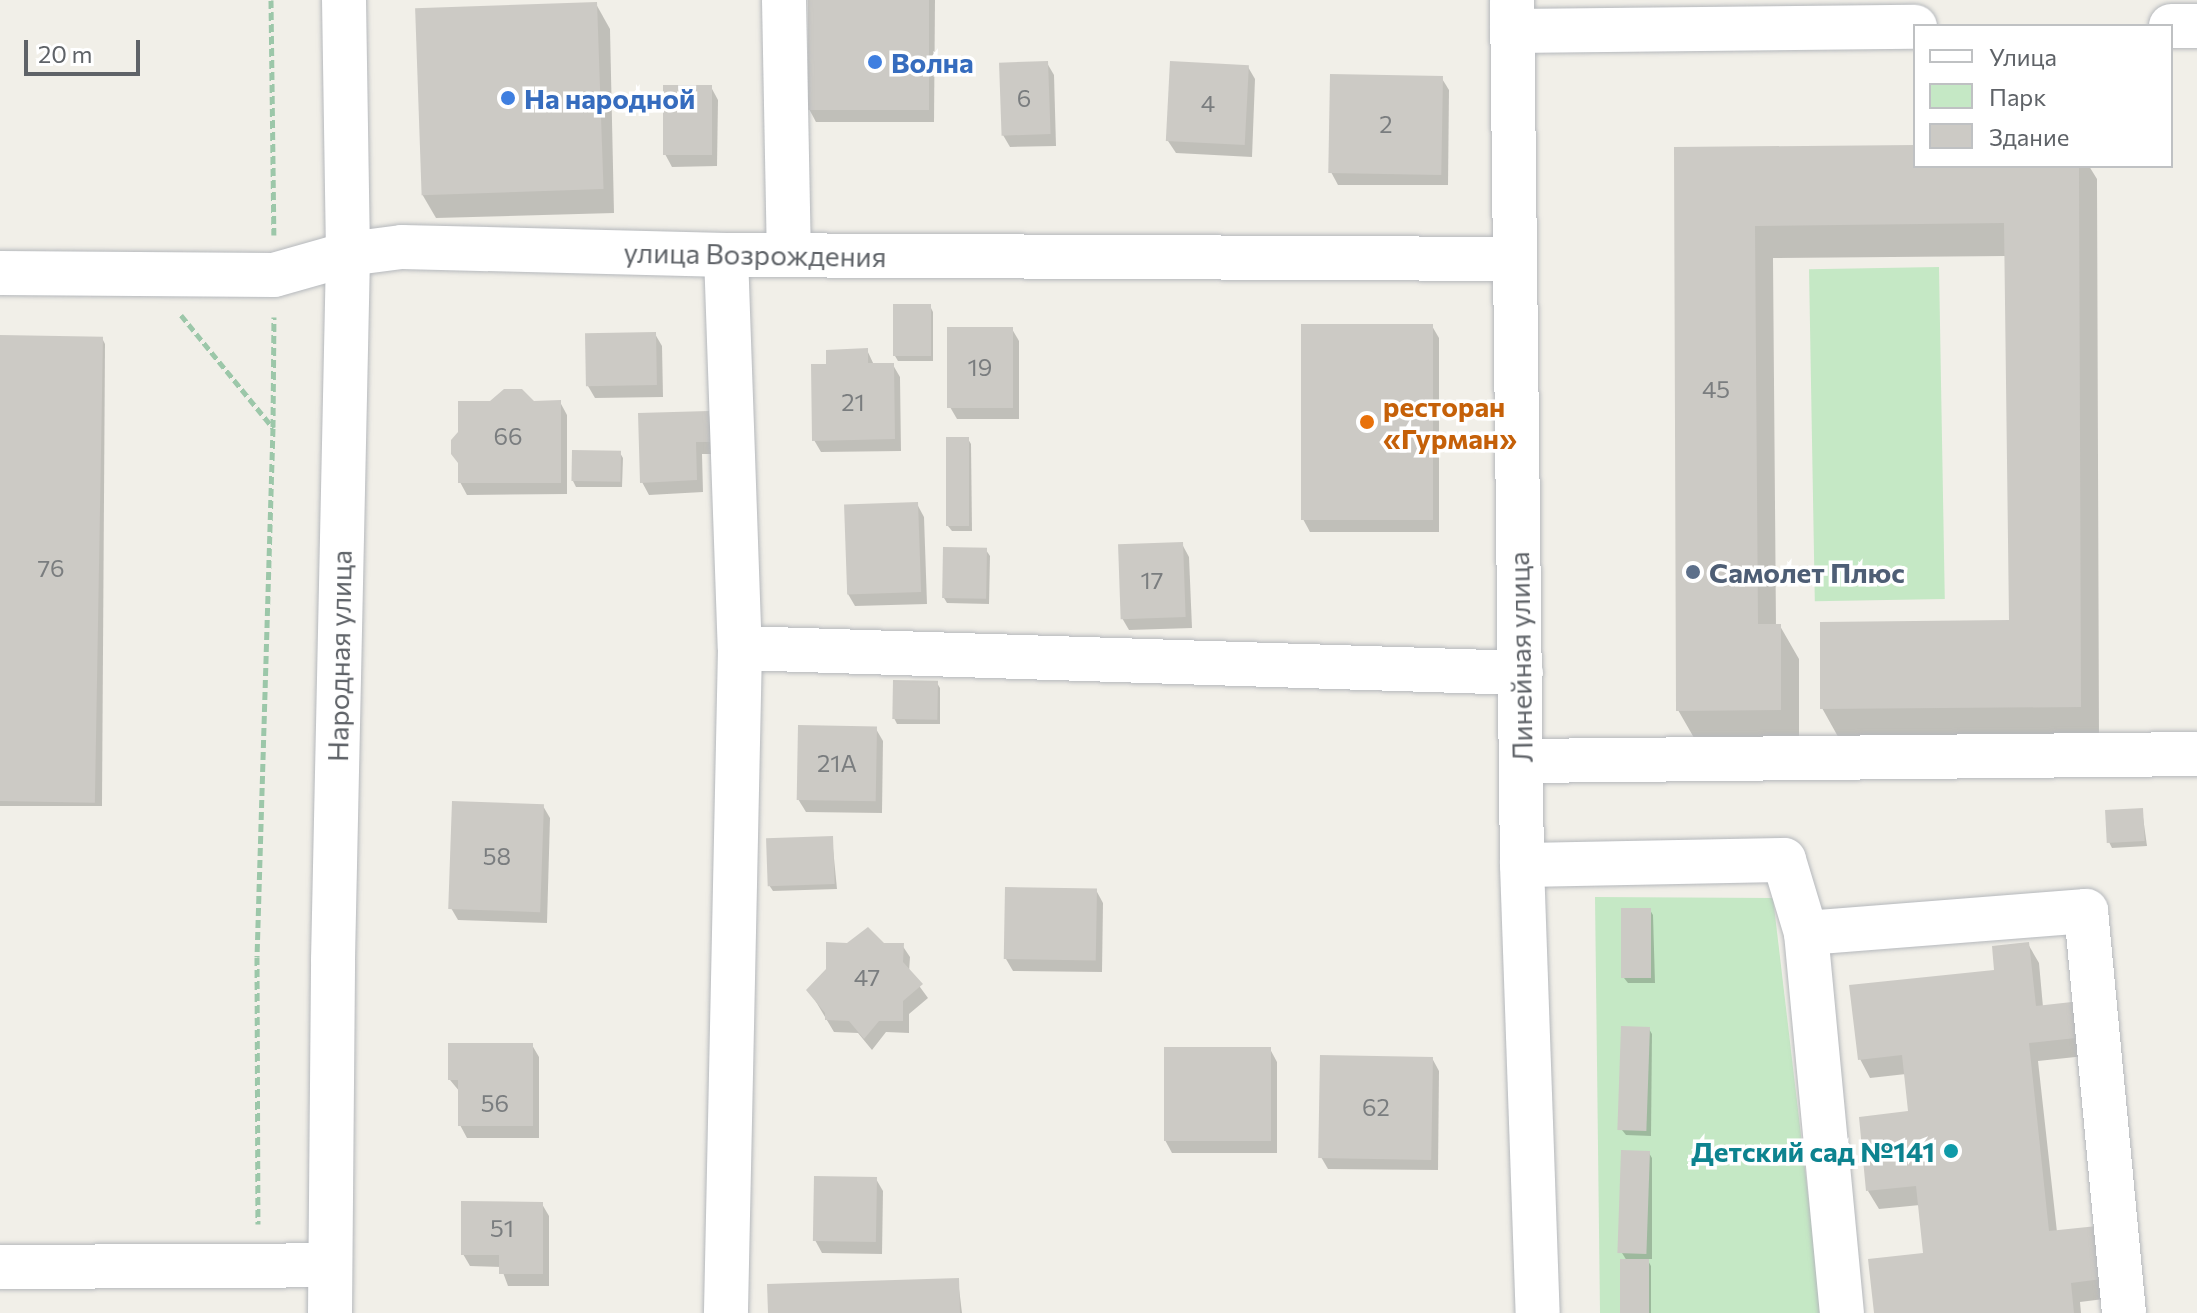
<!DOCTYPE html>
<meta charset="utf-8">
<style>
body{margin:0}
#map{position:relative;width:2197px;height:1313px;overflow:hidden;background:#f1efe8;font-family:Commissioner,sans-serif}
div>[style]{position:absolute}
.green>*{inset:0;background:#c5e8c5;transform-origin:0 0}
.shadow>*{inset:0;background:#0003}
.building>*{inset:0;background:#cccac5;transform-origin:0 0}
.path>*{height:5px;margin-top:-2.5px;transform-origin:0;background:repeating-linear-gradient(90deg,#9cc7a9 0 8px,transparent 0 12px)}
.roads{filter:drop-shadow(0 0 2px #b5b8bc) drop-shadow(0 0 2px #b5b8bc)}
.minor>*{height:44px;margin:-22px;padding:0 22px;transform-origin:22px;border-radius:22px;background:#fff}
.dots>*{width:22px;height:22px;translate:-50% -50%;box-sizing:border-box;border:4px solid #fff;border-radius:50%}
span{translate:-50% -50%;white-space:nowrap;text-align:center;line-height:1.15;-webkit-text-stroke:7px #fff;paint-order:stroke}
.number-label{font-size:24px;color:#7a7d7f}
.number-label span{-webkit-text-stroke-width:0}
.shop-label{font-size:28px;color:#366cbe;font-weight:700}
.left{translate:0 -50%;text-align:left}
.street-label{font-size:28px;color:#5f6368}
.food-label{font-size:28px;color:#c56008;font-weight:700}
.service-label{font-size:28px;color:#4e5e75;font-weight:700}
.culture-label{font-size:28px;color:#0d838f;font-weight:700}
.right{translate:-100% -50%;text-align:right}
.legend{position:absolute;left:1913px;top:24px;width:260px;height:144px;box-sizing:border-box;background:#fff;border:2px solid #bfc1c3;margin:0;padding:10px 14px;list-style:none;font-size:24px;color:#5f6368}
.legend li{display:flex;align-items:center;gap:16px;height:40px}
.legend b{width:40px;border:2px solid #bfc1c3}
.scale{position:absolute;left:24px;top:40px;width:116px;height:36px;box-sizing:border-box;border:4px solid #5f6368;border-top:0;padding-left:10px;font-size:24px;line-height:28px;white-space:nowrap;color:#5f6368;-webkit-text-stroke:6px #fff;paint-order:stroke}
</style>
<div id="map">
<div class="green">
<i style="left:1939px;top:267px;width:332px;height:130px;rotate:89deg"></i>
<i style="clip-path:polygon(1595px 897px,1773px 898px,1822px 1313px,1600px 1313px)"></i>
</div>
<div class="shadow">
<i style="clip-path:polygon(810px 0,935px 0,934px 122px,816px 122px,809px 109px)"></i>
<i style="clip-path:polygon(596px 4px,610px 29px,614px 213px,436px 218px,422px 194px)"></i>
<i style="clip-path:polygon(1047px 63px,1054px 75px,1056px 146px,1010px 147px,1003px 135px)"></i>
<i style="clip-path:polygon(1248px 67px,1255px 79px,1252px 157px,1176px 153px,1168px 141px)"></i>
<i style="clip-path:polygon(1441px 77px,1449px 90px,1448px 185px,1338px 185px,1331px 172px)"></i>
<i style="clip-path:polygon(711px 87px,718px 100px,717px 166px,672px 167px,665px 154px)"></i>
<i style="clip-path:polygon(1915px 147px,1915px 166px,2089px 166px,2097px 179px,2099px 740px,1841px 742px,1822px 708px,2011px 622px,2007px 256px,1773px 258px,1776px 626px,1780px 626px,1799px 659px,1799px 743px,1697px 743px,1678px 710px,1676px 149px)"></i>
<i style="clip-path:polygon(930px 306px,933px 312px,933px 361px,898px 361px,895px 356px)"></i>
<i style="clip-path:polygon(1432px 326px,1439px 338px,1439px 532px,1310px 532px,1303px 519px)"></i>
<i style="clip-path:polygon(1012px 329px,1019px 341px,1019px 419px,957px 419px,950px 407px)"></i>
<i style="clip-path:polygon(655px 334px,662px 346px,663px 397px,595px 398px,588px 386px)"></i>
<i style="clip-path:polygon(0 337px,102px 338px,105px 344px,102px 806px,0 806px)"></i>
<i style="clip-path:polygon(867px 350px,874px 365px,893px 365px,900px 377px,901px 451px,821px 452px,814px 440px,828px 366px)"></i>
<i style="clip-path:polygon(560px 402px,567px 415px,567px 494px,467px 495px,460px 482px,460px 432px,533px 403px)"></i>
<i style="clip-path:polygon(708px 413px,715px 425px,716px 454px,702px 454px,703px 492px,649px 495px,642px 482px)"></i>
<i style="clip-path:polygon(968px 439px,971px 444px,972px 531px,952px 531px,948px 526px)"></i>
<i style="clip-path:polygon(620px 453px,623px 458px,622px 487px,576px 487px,573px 481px)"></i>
<i style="clip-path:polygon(917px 504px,924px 517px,927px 604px,855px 606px,848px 594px)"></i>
<i style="clip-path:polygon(1182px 544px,1189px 557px,1192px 628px,1129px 630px,1122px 618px)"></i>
<i style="clip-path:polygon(986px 550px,990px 556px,989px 604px,947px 603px,944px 598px)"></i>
<i style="clip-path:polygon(937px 683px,940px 688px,940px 724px,897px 724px,894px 718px)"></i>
<i style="clip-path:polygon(876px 729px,883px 741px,882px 813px,806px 812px,798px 799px)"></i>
<i style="clip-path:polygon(543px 806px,550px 818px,547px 923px,458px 920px,451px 908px)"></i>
<i style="clip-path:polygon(2142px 810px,2147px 846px,2112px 848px,2109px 842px)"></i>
<i style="clip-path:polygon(832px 838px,837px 889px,773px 891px,769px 885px)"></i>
<i style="clip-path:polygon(1096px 890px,1103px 903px,1102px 972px,1013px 971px,1006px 959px)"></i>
<i style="clip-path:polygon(1650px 910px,1653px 915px,1655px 983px,1628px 983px,1624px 978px)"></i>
<i style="clip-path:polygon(2028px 944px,2039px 963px,2043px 1007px,2070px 1004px,2081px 1022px,2085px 1056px,2038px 1061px,2057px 1232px,2096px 1228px,2112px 1298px,2080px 1302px,2081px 1313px,1876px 1313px,1925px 1255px,1920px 1205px,1879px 1209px,1868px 1191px,1911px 1113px,1906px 1074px,1870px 1078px,1860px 1059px,1997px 971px)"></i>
<i style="clip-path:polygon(883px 945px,902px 945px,910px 957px,909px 972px,928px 998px,909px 1014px,909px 1033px,886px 1032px,872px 1050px,858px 1033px,834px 1032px,809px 990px)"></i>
<i style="clip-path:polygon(1649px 1029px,1652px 1034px,1651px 1136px,1626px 1135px,1622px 1130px)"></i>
<i style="clip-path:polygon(532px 1045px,539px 1057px,539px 1138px,467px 1138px,460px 1125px,460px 1092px,450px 1080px)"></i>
<i style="clip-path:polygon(1270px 1049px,1277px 1062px,1277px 1153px,1172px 1153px,1165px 1140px)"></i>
<i style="clip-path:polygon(1432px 1058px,1439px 1071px,1438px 1170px,1328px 1169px,1321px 1157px)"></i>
<i style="clip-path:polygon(1649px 1153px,1652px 1158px,1652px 1259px,1647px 1259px,1651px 1266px,1651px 1313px,1622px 1313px,1627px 1261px,1622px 1253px)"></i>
<i style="clip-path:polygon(876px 1179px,883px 1191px,882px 1254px,822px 1253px,815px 1240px)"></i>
<i style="clip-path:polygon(542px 1204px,549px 1216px,549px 1286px,508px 1286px,501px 1267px,470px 1266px,463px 1254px)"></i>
<i style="clip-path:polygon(958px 1280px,962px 1313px,770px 1313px)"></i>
</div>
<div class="building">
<i style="left:808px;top:0;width:121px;height:110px"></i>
<i style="left:597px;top:2px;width:187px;height:182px;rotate:88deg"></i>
<i style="left:1048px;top:61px;width:73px;height:49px;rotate:88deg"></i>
<i style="left:1170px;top:61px;width:79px;height:80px;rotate:3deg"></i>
<i style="left:1330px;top:74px;width:113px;height:99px;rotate:1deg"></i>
<i style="left:663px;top:85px;width:49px;height:70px"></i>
<i style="clip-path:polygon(1915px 145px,1915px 166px,2079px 166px,2081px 707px,1820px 709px,1820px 622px,2009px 620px,2004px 223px,1755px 226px,1758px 624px,1781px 624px,1781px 710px,1676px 711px,1674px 147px)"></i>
<i style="left:931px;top:304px;width:52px;height:38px;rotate:90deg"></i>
<i style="left:1301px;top:324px;width:132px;height:196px"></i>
<i style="left:947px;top:327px;width:66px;height:81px"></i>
<i style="left:656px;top:332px;width:53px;height:71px;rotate:89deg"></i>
<i style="left:0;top:335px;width:103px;height:466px;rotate:1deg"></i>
<i style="clip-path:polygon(868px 348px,868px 363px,894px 363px,895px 439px,812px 441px,811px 364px,826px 364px,826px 350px)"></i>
<i style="clip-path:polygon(504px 389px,522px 389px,534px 401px,561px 400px,561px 483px,458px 483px,458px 463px,451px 454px,451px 440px,458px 432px,458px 401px,490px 401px)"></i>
<i style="clip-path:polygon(709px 411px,710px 442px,696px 442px,697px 480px,640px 483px,638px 413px)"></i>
<i style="left:946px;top:437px;width:23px;height:89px"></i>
<i style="left:572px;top:450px;width:49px;height:31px;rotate:1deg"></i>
<i style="left:918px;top:502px;width:90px;height:74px;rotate:88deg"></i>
<i style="left:1183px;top:542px;width:75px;height:65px;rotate:88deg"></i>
<i style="left:943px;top:547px;width:44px;height:51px;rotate:1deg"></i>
<i style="left:893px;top:680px;width:45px;height:39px;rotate:1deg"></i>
<i style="left:798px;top:725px;width:79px;height:75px;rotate:1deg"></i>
<i style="left:452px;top:801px;width:92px;height:108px;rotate:2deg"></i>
<i style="left:2143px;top:808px;width:33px;height:38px;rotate:87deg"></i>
<i style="left:833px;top:836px;width:48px;height:67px;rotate:88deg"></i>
<i style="left:1005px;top:887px;width:92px;height:72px;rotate:1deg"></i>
<i style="left:1621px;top:908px;width:30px;height:70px"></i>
<i style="clip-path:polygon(868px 927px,884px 943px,904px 943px,903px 962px,923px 984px,903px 1001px,903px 1021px,879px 1021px,864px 1039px,849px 1021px,825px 1020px,825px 1013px,806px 990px,826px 969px,826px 942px,847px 943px)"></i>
<i style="clip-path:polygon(2029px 942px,2036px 1006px,2072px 1002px,2076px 1038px,2029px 1043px,2049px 1231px,2097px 1226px,2102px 1279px,2071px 1283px,2074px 1313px,1874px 1313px,1868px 1259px,1923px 1253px,1916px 1186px,1866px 1191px,1859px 1117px,1908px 1111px,1902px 1055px,1858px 1060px,1849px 985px,1994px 970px,1992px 946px)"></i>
<i style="left:1621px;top:1026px;width:29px;height:104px;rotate:2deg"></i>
<i style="clip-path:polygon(448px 1043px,533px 1043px,533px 1126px,458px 1126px,458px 1080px,448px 1080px)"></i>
<i style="left:1164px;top:1047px;width:107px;height:94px"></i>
<i style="left:1320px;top:1055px;width:113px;height:103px;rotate:1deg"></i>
<i style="left:1621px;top:1150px;width:29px;height:103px;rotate:2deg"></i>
<i style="left:814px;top:1176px;width:63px;height:65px;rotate:1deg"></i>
<i style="clip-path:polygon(461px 1201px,543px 1202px,543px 1274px,499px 1274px,499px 1255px,461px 1255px)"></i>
<i style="left:1620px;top:1259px;width:29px;height:54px"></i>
<i style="clip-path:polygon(959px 1278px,960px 1313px,768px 1313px,767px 1284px)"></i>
</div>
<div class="path">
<i style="left:271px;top:0;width:235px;rotate:89.3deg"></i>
<i style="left:181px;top:315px;width:146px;rotate:50.8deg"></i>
<i style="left:273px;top:428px;width:529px;rotate:91.73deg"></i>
<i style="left:257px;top:957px;width:267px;rotate:89.8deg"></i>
<i style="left:273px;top:427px;width:110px;rotate:-89.5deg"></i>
</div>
<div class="roads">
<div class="minor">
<i style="left:784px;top:0;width:255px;rotate:88.9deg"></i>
<i style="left:1512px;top:0;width:865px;rotate:89.34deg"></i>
<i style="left:1522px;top:865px;width:448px;rotate:88deg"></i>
<i style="left:2171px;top:26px;width:26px"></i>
<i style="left:1512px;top:31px;width:403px;rotate:-0.6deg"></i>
<i style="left:726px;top:255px;width:393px;rotate:88deg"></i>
<i style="left:740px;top:648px;width:665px;rotate:91.21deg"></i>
<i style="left:0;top:273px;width:274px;rotate:0.4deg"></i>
<i style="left:274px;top:275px;width:77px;rotate:-15.8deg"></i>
<i style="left:348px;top:254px;width:54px;rotate:-7.4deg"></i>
<i style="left:402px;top:247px;width:324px;rotate:1.4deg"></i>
<i style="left:726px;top:255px;width:788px;rotate:0.29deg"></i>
<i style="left:740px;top:648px;width:781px;rotate:1.83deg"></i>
<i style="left:1521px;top:761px;width:676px;rotate:-0.59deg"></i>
<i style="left:1522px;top:865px;width:262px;rotate:-1.1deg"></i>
<i style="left:1784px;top:860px;width:76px;rotate:73.2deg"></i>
<i style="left:1806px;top:933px;width:382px;rotate:84.6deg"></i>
<i style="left:1806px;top:933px;width:281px;rotate:-4.5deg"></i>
<i style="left:2086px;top:911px;width:404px;rotate:84.6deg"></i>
<i style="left:0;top:1267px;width:330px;rotate:-0.3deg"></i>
<i style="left:330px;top:1313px;width:353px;rotate:-89.5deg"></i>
<i style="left:333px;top:960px;width:706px;rotate:-88.78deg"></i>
<i style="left:348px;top:254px;width:254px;rotate:-90.9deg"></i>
</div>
</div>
<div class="dots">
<i style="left:875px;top:62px;background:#3f7fe0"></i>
<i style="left:508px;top:98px;background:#3f7fe0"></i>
<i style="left:1367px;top:422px;background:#e8710a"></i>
<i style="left:1693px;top:572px;background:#5c6f8a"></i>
<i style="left:1951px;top:1151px;background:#0f9aa8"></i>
</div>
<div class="number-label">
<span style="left:1024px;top:98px">6</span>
<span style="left:1208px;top:103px">4</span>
<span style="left:1386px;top:124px">2</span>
<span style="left:980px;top:367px">19</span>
<span style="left:1716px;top:389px">45</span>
<span style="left:853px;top:402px">21</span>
<span style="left:508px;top:436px">66</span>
<span style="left:51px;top:568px">76</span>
<span style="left:1152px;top:580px">17</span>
<span style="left:837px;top:763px">21А</span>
<span style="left:497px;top:856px">58</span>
<span style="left:867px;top:977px">47</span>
<span style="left:495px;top:1103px">56</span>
<span style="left:1376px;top:1107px">62</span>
<span style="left:502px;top:1228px">51</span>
</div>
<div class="shop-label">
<span class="left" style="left:891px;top:62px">Волна</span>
<span class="left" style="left:524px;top:98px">На народной</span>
</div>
<div class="street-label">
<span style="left:755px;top:254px;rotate:1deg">улица Возрождения</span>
<span style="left:339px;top:656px;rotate:-89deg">Народная улица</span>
<span style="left:1520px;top:657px;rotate:-91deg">Линейная улица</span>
</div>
<div class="food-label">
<span class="left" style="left:1383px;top:422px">ресторан<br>«Гурман»</span>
</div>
<div class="service-label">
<span class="left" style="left:1709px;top:572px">Самолет Плюс</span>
</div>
<div class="culture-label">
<span class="right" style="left:1935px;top:1151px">Детский сад №141</span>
</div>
<ul class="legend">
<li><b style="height:10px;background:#fff"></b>Улица</li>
<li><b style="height:22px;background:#c5e8c5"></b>Парк</li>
<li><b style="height:22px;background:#cccac5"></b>Здание</li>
</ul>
<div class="scale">20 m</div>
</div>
